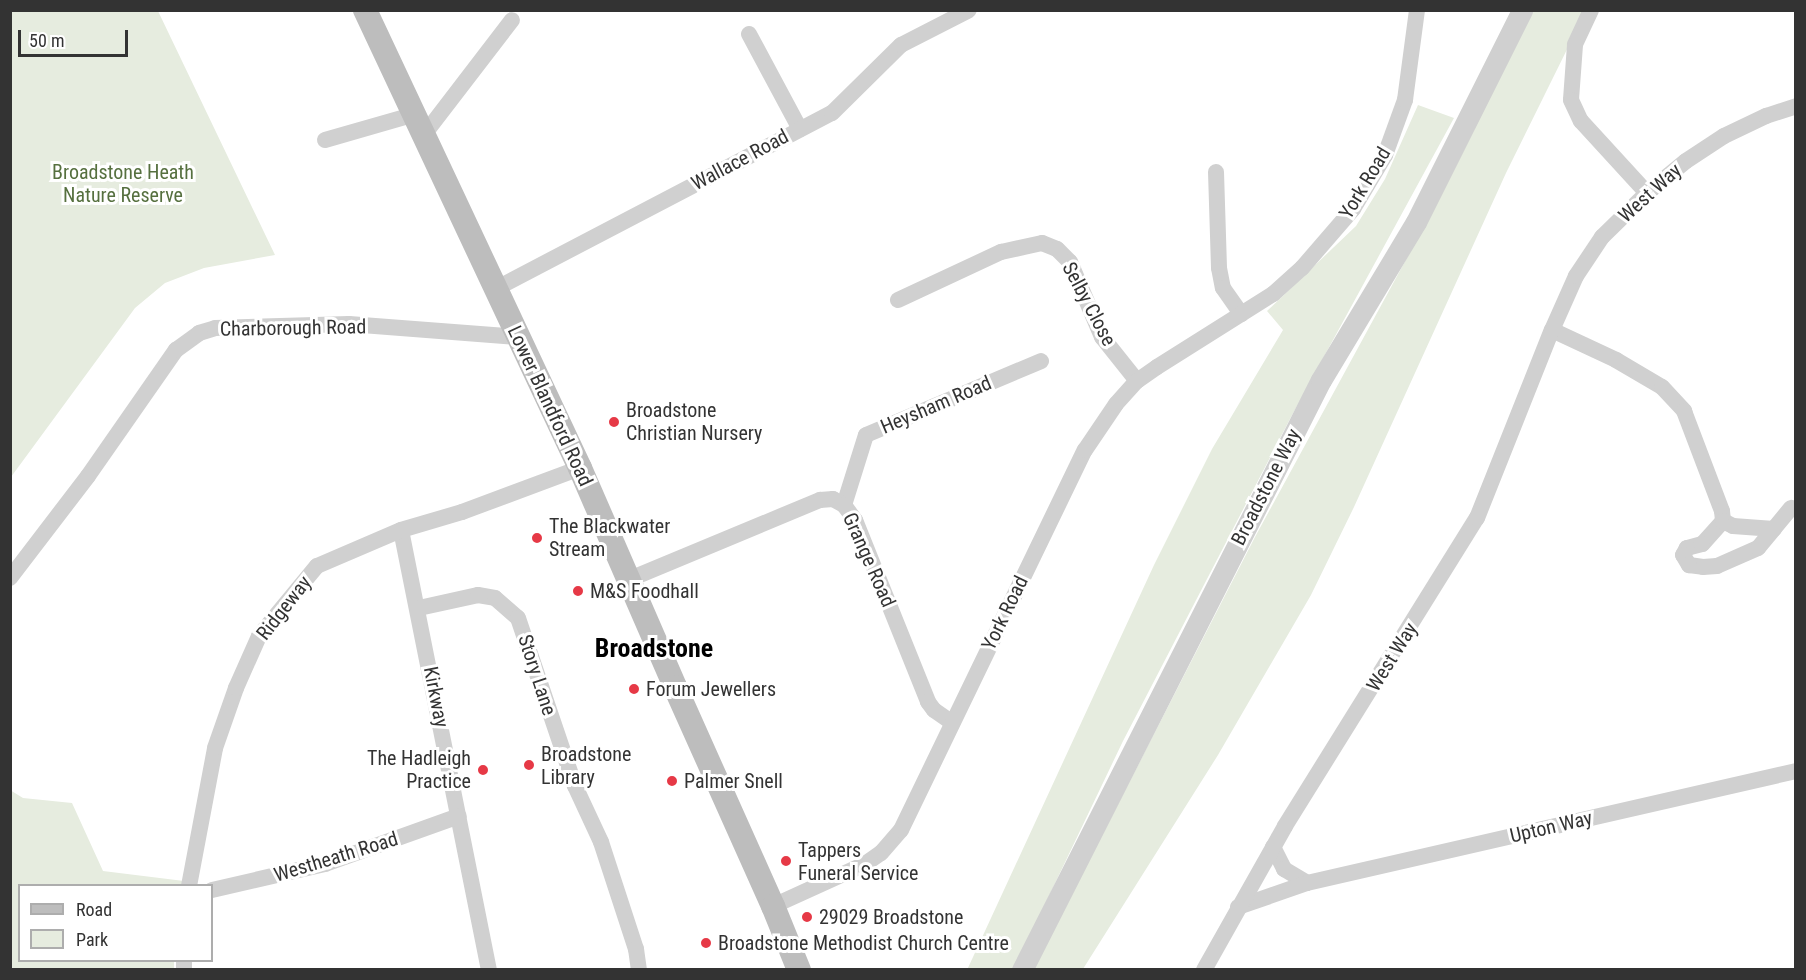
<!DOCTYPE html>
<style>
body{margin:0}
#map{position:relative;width:1806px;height:980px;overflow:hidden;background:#fff;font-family:"Roboto Condensed",sans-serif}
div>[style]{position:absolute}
.green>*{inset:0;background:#e6ecdf}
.minor>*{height:16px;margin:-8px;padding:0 8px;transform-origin:8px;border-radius:8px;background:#d0d0d0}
.tertiary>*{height:21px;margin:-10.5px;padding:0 10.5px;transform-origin:10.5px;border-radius:10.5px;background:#d0d0d0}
.secondary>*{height:24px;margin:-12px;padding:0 12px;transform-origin:12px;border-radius:12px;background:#bdbdbd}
.dots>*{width:16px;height:16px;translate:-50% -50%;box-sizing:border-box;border:3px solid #fff;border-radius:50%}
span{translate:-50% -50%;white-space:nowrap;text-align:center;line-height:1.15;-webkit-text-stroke:6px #fff;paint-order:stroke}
.street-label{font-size:20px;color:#333}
.park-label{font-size:20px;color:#56703f}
.poi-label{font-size:20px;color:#333}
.left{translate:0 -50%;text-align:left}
.right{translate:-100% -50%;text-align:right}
.district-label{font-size:26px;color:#000;font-weight:700}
.frame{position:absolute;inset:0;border:12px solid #333;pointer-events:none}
.legend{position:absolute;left:18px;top:884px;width:195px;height:78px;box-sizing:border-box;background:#fff;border:2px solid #adadad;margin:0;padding:8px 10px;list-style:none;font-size:18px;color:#333}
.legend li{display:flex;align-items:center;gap:12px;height:30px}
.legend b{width:30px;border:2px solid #adadad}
.scale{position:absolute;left:18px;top:30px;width:110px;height:27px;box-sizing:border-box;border:3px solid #333;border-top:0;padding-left:8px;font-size:18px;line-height:21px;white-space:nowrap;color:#333;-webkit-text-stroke:4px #fff;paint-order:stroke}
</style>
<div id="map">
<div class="green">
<i style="clip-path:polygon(10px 11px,158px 11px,275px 255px,204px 268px,165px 283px,135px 308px,11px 477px)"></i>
<i style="clip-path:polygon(1533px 11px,1586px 11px,1506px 173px,1354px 507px,1311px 595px,1218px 755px,1083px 969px,1033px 970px,1255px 537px,1439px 199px)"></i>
<i style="clip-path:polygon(1418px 105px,1454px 118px,1291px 417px,1123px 741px,1014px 969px,967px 970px,1154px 565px,1212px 449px,1283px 330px,1267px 311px,1356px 226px,1385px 179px)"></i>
<i style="clip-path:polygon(10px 790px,23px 798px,72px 803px,103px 871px,184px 881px,184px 886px,20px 886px,20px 960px,174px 961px,174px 969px,11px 969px)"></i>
</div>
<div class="minor">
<i style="left:1591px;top:10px;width:38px;rotate:115deg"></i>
<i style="left:1575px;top:45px;width:55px;rotate:94.2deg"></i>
<i style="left:1571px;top:100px;width:23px;rotate:65deg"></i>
<i style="left:1581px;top:121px;width:98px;rotate:47.5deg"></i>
<i style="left:749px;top:34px;width:108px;rotate:61.8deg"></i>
<i style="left:423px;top:136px;width:146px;rotate:-52.5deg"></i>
<i style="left:325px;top:140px;width:91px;rotate:-16deg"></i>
<i style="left:1216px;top:172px;width:96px;rotate:88.2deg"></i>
<i style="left:1219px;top:268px;width:20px;rotate:79deg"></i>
<i style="left:1223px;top:288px;width:32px;rotate:55deg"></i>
<i style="left:495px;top:289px;width:380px;rotate:-27.6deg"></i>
<i style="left:832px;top:113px;width:97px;rotate:-44.6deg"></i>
<i style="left:901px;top:45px;width:76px;rotate:-27.2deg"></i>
<i style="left:898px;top:300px;width:114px;rotate:-25deg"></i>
<i style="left:1001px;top:252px;width:42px;rotate:-12.4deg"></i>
<i style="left:1042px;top:243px;width:16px;rotate:22deg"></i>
<i style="left:1057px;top:249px;width:18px;rotate:45deg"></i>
<i style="left:1070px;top:262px;width:82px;rotate:66.9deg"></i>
<i style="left:1102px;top:337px;width:56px;rotate:51.5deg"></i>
<i style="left:1552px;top:330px;width:71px;rotate:25.1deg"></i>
<i style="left:1616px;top:360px;width:53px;rotate:30.4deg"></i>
<i style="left:1662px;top:387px;width:33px;rotate:47deg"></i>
<i style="left:1684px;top:411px;width:107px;rotate:69.2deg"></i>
<i style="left:1722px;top:511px;width:10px;rotate:84deg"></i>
<i style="left:1723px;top:521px;width:31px;rotate:132deg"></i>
<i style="left:1702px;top:544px;width:16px;rotate:165deg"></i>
<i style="left:1687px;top:548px;width:8px;rotate:120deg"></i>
<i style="left:1683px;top:555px;width:12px;rotate:59deg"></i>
<i style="left:1689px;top:565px;width:14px;rotate:8deg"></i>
<i style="left:1703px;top:567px;width:14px;rotate:-4deg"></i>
<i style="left:1717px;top:566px;width:45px;rotate:-23.7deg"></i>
<i style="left:1758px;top:548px;width:52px;rotate:-50.5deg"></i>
<i style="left:844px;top:505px;width:73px;rotate:-72.6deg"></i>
<i style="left:866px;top:435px;width:190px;rotate:-22.9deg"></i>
<i style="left:1723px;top:521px;width:11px;rotate:27deg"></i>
<i style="left:1733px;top:526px;width:41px;rotate:4.2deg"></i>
<i style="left:401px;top:530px;width:449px;rotate:78.7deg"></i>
<i style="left:10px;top:578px;width:128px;rotate:-52.6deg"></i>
<i style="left:88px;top:476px;width:154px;rotate:-55.1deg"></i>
<i style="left:176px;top:350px;width:29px;rotate:-36deg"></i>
<i style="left:199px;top:333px;width:17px;rotate:-17deg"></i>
<i style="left:215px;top:328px;width:134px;rotate:-1.7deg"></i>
<i style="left:349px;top:324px;width:169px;rotate:4.4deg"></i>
<i style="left:630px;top:579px;width:206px;rotate:-22.6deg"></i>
<i style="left:820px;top:500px;width:13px;rotate:-4deg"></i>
<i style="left:833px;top:499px;width:13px;rotate:29deg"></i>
<i style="left:844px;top:505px;width:19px;rotate:54deg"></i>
<i style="left:855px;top:520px;width:196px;rotate:68.1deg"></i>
<i style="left:928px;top:702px;width:10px;rotate:53deg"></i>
<i style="left:934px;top:710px;width:21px;rotate:35deg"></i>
<i style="left:419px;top:608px;width:60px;rotate:-12.4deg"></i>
<i style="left:478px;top:595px;width:17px;rotate:10deg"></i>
<i style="left:495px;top:598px;width:30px;rotate:41deg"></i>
<i style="left:518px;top:618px;width:177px;rotate:71.3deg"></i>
<i style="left:575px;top:786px;width:62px;rotate:65.1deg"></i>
<i style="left:601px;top:842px;width:113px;rotate:71.9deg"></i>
<i style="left:636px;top:949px;width:21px;rotate:82deg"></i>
<i style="left:1273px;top:847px;width:25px;rotate:63deg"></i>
<i style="left:1284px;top:869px;width:27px;rotate:31deg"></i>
<i style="left:189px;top:886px;width:140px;rotate:-79.3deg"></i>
<i style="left:215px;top:748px;width:64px;rotate:-70.7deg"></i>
<i style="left:236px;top:688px;width:57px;rotate:-66.1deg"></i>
<i style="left:259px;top:636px;width:91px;rotate:-50.4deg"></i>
<i style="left:317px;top:566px;width:91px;rotate:-23.2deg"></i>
<i style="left:401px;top:530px;width:64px;rotate:-16.4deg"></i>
<i style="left:462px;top:512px;width:126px;rotate:-20.4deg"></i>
<i style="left:212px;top:890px;width:116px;rotate:-13deg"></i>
<i style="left:325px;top:864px;width:142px;rotate:-19.7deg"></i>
<i style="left:773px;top:906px;width:101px;rotate:-24.5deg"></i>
<i style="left:865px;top:864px;width:19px;rotate:-35deg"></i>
<i style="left:881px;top:853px;width:30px;rotate:-49deg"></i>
<i style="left:901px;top:830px;width:422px;rotate:-64.2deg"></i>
<i style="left:1085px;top:450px;width:55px;rotate:-56deg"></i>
<i style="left:1116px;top:404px;width:31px;rotate:-48deg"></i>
<i style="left:1137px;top:381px;width:24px;rotate:-35deg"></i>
<i style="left:1157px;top:367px;width:137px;rotate:-32.2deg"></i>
<i style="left:1273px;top:294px;width:39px;rotate:-42deg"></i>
<i style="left:1302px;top:268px;width:78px;rotate:-49.2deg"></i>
<i style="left:1353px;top:209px;width:63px;rotate:-59.3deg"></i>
<i style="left:1385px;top:155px;width:59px;rotate:-70deg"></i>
<i style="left:1405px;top:100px;width:91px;rotate:-82.4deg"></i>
<i style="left:1238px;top:907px;width:73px;rotate:-19.2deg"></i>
<i style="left:1307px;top:883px;width:502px;rotate:-12.9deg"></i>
<i style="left:184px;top:970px;width:10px;rotate:-90deg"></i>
<i style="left:1204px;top:970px;width:165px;rotate:-60.6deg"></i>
<i style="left:1285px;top:826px;width:363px;rotate:-58.1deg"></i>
<i style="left:1477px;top:518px;width:202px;rotate:-68.3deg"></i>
<i style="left:1552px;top:330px;width:59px;rotate:-66deg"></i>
<i style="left:1576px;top:276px;width:47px;rotate:-56.3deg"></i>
<i style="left:1602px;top:237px;width:63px;rotate:-44.4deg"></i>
<i style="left:1647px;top:193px;width:50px;rotate:-39.4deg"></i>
<i style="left:1686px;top:161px;width:45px;rotate:-33.3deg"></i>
<i style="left:1724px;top:136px;width:47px;rotate:-25.5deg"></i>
<i style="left:1766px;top:116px;width:32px;rotate:-18deg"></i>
</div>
<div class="tertiary">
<i style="left:1022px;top:970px;width:661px;rotate:-63.13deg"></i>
<i style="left:1321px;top:380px;width:184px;rotate:-59deg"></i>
<i style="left:1416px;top:222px;width:237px;rotate:-63.4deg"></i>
</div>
<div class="secondary">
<i style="left:365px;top:10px;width:506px;rotate:64.85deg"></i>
<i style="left:580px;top:468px;width:239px;rotate:66.5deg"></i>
<i style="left:675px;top:687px;width:240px;rotate:65.9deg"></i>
<i style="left:773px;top:906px;width:69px;rotate:67.9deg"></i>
</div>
<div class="dots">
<i style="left:614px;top:422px;background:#e63946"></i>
<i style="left:537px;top:538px;background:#e63946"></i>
<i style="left:578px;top:591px;background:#e63946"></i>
<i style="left:634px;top:689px;background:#e63946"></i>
<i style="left:529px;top:765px;background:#e63946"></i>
<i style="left:483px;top:770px;background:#e63946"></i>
<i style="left:672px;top:781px;background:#e63946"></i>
<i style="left:786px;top:861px;background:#e63946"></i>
<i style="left:807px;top:917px;background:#e63946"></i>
<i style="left:706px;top:943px;background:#e63946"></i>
</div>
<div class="street-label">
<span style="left:740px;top:160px;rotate:-28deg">Wallace Road</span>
<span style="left:1365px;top:183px;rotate:-59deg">York Road</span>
<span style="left:1650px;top:193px;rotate:-42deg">West Way</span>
<span style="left:1089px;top:304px;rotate:62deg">Selby Close</span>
<span style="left:293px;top:328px;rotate:-1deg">Charborough Road</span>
<span style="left:936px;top:405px;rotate:-23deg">Heysham Road</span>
<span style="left:550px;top:406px;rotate:65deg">Lower Blandford Road</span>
<span style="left:1266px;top:487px;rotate:-63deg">Broadstone Way</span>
<span style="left:869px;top:560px;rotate:66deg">Grange Road</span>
<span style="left:284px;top:608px;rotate:-52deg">Ridgeway</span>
<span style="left:1005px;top:613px;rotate:-64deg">York Road</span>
<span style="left:1392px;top:657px;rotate:-58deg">West Way</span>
<span style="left:537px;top:675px;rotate:72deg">Story Lane</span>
<span style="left:436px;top:697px;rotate:79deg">Kirkway</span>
<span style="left:1551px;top:827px;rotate:-13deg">Upton Way</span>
<span style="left:336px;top:857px;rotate:-17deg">Westheath Road</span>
</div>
<div class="park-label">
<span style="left:123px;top:184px">Broadstone Heath<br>Nature Reserve</span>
</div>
<div class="poi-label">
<span class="left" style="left:626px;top:422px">Broadstone<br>Christian Nursery</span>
<span class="left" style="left:549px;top:538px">The Blackwater<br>Stream</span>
<span class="left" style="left:590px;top:591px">M&amp;S Foodhall</span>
<span class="left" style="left:646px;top:689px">Forum Jewellers</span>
<span class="left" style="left:541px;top:766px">Broadstone<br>Library</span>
<span class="right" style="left:471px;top:770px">The Hadleigh<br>Practice</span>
<span class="left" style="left:684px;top:781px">Palmer Snell</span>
<span class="left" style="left:798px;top:862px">Tappers<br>Funeral Service</span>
<span class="left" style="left:819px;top:917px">29029 Broadstone</span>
<span class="left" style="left:718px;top:943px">Broadstone Methodist Church Centre</span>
</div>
<div class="district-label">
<span style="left:654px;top:649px">Broadstone</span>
</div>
<div class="frame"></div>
<ul class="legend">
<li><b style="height:8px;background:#bdbdbd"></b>Road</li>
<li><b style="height:16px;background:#e6ecdf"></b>Park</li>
</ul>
<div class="scale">50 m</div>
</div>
